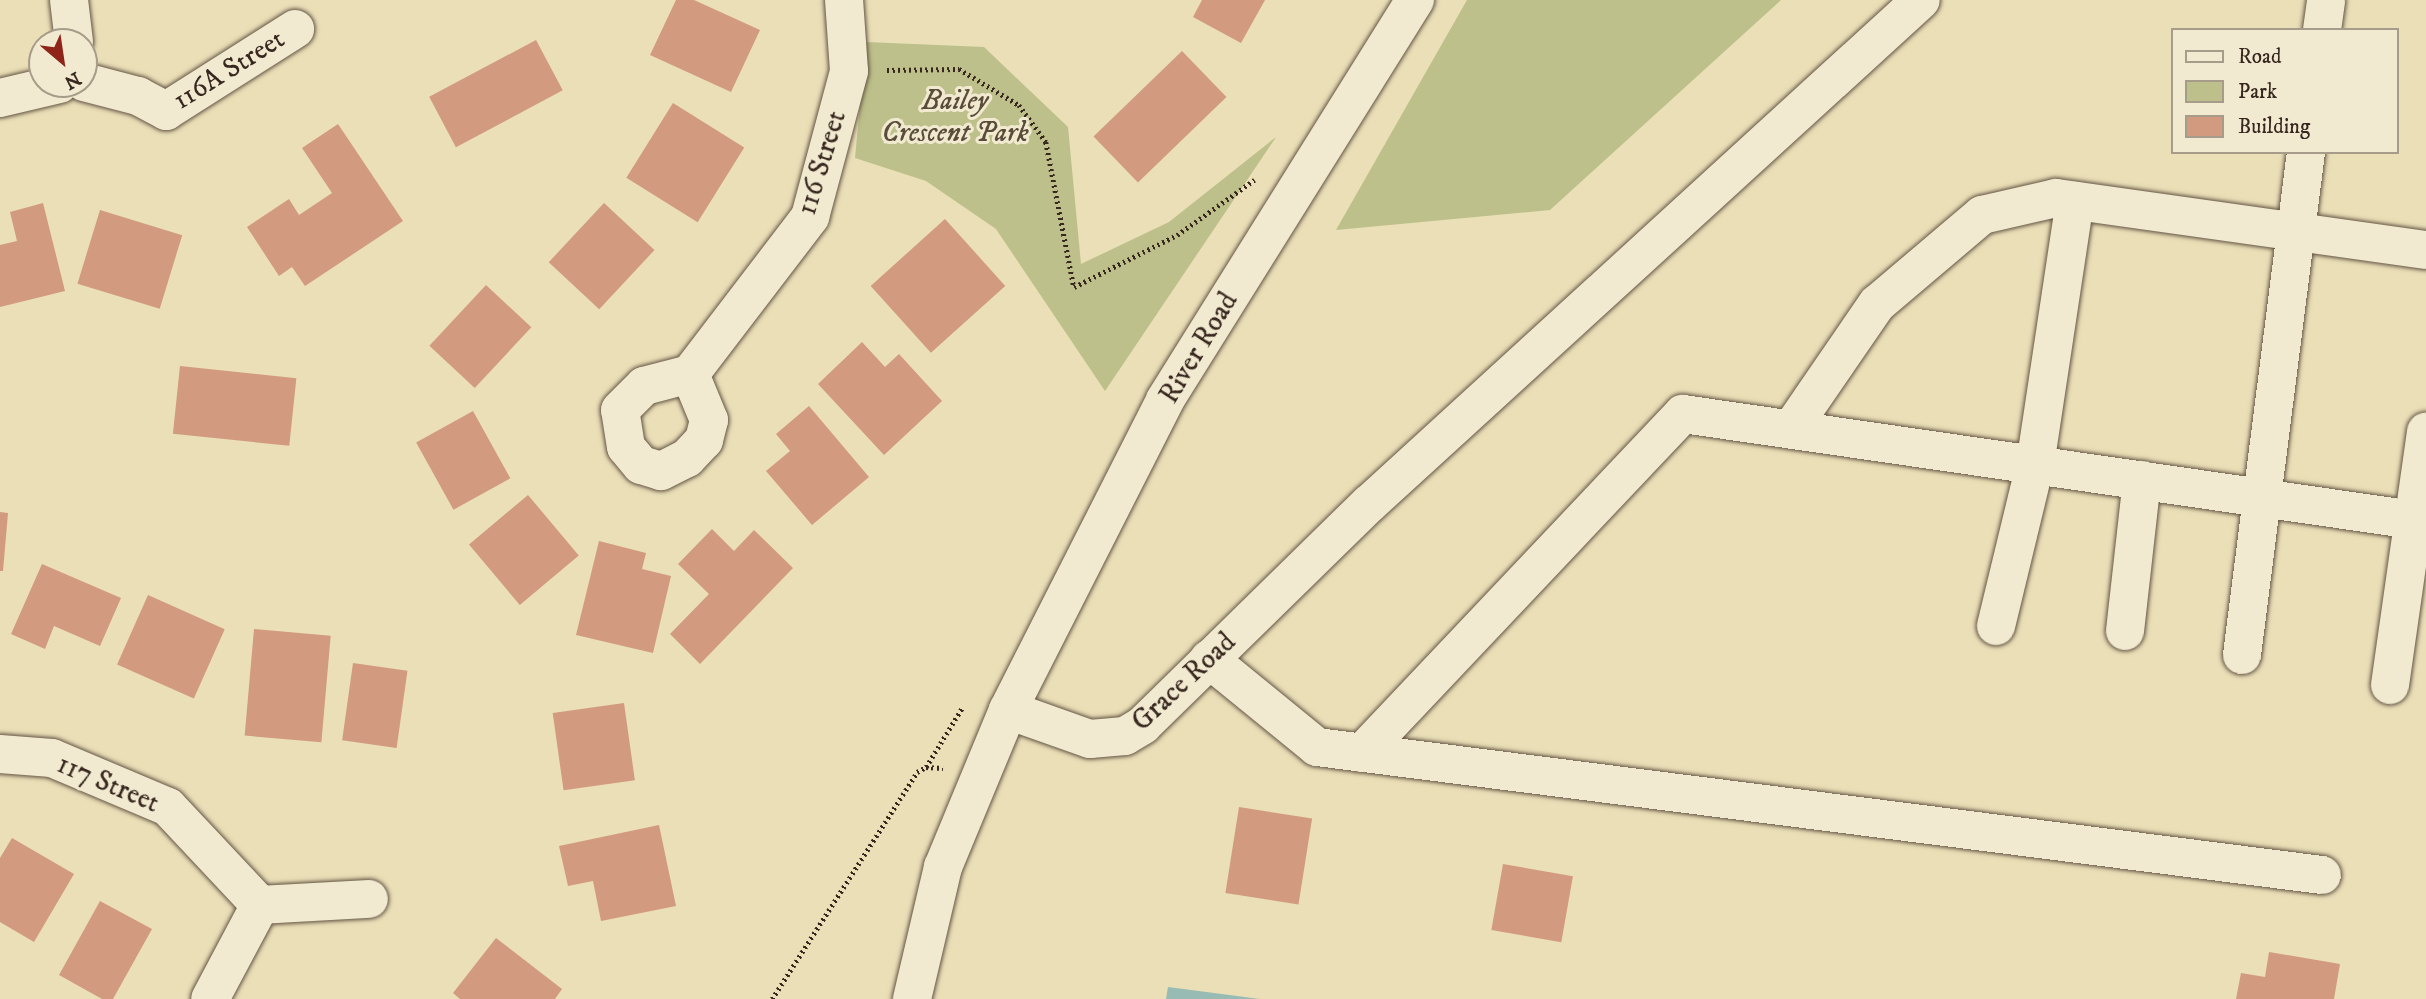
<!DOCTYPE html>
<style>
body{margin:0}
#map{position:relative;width:2426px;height:999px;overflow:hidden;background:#eadfb7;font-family:"IM FELL DW Pica",serif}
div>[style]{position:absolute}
.green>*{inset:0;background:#bdc08a}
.water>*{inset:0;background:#98bcb3}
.building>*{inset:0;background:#d29a7f;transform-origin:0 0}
.path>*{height:4.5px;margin-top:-2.25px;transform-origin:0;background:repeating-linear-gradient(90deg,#38271f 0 2px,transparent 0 5.5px)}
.roads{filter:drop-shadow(0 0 2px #645545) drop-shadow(0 0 2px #645545)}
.minor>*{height:38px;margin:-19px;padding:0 19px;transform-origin:19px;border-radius:19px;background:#f1ead0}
span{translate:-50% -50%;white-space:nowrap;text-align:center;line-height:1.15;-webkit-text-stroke:6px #f1ead0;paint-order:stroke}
.street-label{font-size:28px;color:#38271f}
.park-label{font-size:28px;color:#594d3a;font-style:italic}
.legend{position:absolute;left:2171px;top:28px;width:228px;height:126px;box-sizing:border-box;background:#f1ead0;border:2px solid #a79c89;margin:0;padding:9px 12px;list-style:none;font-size:21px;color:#38271f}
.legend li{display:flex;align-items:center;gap:14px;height:35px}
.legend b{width:35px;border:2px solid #a79c89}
.north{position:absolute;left:28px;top:28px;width:70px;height:70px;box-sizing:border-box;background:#f1ead0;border:2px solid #a79c89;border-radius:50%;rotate:151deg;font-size:19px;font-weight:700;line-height:28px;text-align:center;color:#38271f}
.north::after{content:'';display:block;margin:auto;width:24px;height:32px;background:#8f2418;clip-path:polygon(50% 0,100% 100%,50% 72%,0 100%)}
</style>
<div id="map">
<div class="green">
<i style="clip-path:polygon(1467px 0,1781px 0,1550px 210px,1336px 230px)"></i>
<i style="clip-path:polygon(866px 42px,984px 47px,1068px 127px,1081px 264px,1169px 222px,1276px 137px,1105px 391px,996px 229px,926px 181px,855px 158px)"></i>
</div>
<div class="water">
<i style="clip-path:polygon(1168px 987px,1260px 999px,1166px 999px)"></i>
</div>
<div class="building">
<i style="clip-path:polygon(676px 0,694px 0,760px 30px,731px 92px,650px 55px)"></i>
<i style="clip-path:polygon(1202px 0,1265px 0,1241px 43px,1193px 17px)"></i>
<i style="left:536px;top:40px;width:57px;height:121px;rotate:62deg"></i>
<i style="left:1182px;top:51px;width:64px;height:123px;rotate:46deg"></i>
<i style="left:673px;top:103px;width:84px;height:88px;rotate:32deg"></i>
<i style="clip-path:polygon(338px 124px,403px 221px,305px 286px,292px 267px,279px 276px,247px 227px,289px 199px,299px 215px,332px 193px,302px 148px)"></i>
<i style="clip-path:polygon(43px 203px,65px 291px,0 307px,0 245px,17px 241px,10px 212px)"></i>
<i style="left:604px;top:203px;width:69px;height:81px;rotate:43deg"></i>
<i style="left:100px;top:210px;width:86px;height:77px;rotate:17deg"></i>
<i style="left:945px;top:219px;width:90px;height:100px;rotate:48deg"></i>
<i style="left:486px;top:285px;width:62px;height:83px;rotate:43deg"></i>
<i style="clip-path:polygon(862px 342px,885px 367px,899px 354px,942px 401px,884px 455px,818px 384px)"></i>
<i style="left:180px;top:366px;width:117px;height:68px;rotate:6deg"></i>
<i style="clip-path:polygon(809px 406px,869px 477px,812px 525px,766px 471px,790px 451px,776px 434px)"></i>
<i style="left:473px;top:411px;width:77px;height:65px;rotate:61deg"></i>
<i style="left:528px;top:495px;width:79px;height:77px;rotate:50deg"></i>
<i style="clip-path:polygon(0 512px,8px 513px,3px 571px,0 571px)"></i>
<i style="clip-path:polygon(712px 529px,734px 551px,754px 530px,793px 568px,700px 664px,670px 634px,709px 594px,678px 564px)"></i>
<i style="clip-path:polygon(599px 541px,646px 553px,642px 569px,671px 576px,653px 653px,576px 635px)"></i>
<i style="clip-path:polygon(42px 564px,121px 598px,100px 646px,54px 626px,45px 649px,11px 634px)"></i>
<i style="left:148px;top:595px;width:84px;height:76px;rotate:24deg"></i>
<i style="left:254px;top:629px;width:77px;height:107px;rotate:5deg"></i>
<i style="left:353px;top:663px;width:55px;height:78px;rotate:8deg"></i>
<i style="left:624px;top:703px;width:78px;height:72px;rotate:82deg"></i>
<i style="left:1239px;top:807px;width:74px;height:87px;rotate:9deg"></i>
<i style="clip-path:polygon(659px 825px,676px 906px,601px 921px,593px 881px,568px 886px,559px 846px)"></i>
<i style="clip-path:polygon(12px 838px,74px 874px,34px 942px,0 922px,0 858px)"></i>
<i style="left:1503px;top:864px;width:71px;height:67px;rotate:10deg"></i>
<i style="clip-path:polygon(100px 901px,152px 929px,113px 999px,102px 999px,59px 975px)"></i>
<i style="clip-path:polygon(496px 938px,562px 989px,555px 999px,460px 999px,453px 993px)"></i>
<i style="clip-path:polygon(2269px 952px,2340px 964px,2334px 999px,2236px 999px,2241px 973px,2265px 977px)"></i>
</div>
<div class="path">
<i style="left:887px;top:70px;width:72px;rotate:-0.8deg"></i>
<i style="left:959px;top:69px;width:70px;rotate:31deg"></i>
<i style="left:1019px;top:105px;width:46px;rotate:53.9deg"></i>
<i style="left:1046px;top:142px;width:148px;rotate:79.1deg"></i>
<i style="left:1074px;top:287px;width:115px;rotate:-26.8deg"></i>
<i style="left:1177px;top:235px;width:95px;rotate:-35.5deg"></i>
<i style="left:926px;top:767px;width:69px;rotate:-58.6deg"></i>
<i style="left:772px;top:999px;width:269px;rotate:-57.4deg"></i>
<i style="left:917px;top:772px;width:10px;rotate:-29deg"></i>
<i style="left:926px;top:767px;width:17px;rotate:3deg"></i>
</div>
<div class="roads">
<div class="minor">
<i style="left:69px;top:0;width:42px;rotate:83.2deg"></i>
<i style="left:2322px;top:30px;width:30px;rotate:-82deg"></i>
<i style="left:84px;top:82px;width:56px;rotate:14.5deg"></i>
<i style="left:138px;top:96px;width:32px;rotate:28deg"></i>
<i style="left:166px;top:111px;width:153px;rotate:-32.4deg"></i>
<i style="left:0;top:98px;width:61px;rotate:-13.3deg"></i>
<i style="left:690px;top:374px;width:50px;rotate:67.6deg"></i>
<i style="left:709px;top:420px;width:21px;rotate:104deg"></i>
<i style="left:704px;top:440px;width:25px;rotate:133deg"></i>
<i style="left:687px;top:458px;width:29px;rotate:153deg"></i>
<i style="left:661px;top:471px;width:21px;rotate:-163deg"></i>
<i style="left:641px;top:465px;width:23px;rotate:-130deg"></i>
<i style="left:626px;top:447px;width:37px;rotate:-99deg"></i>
<i style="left:620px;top:410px;width:34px;rotate:-45deg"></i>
<i style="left:644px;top:386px;width:48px;rotate:-14.6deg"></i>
<i style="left:690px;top:374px;width:198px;rotate:-52.6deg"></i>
<i style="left:810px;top:217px;width:151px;rotate:-75deg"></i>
<i style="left:849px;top:71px;width:71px;rotate:-94deg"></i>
<i style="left:1791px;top:429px;width:152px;rotate:-55.5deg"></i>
<i style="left:1877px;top:304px;width:138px;rotate:-40.3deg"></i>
<i style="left:1982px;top:215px;width:76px;rotate:-12.9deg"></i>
<i style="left:2056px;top:198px;width:374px;rotate:8deg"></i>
<i style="left:1996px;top:626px;width:166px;rotate:-76.4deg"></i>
<i style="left:2035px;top:465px;width:267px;rotate:-81.4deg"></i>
<i style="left:2125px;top:631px;width:152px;rotate:-83.6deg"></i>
<i style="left:2242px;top:655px;width:507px;rotate:-82.75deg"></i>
<i style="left:1209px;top:659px;width:139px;rotate:39.2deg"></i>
<i style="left:1317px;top:747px;width:1013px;rotate:7.26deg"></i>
<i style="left:2390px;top:685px;width:256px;rotate:-81.9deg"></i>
<i style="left:1008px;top:710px;width:87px;rotate:19.5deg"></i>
<i style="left:1090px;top:739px;width:35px;rotate:-5deg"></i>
<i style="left:1125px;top:736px;width:21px;rotate:-31deg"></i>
<i style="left:1143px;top:725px;width:316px;rotate:-44.4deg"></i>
<i style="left:1369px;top:504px;width:747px;rotate:-42.4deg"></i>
<i style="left:1362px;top:753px;width:467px;rotate:-46.6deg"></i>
<i style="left:1683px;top:414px;width:738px;rotate:8.26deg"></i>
<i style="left:0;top:754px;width:52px;rotate:4.4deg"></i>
<i style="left:52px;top:758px;width:126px;rotate:22.9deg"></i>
<i style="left:168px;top:807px;width:134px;rotate:46.8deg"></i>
<i style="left:260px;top:905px;width:106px;rotate:118deg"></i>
<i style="left:260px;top:905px;width:109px;rotate:-3.2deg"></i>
<i style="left:912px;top:999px;width:136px;rotate:-76.8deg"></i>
<i style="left:943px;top:867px;width:170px;rotate:-67.5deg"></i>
<i style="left:1008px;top:710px;width:347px;rotate:-63.1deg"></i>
<i style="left:1165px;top:400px;width:472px;rotate:-58deg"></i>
</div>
</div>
<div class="street-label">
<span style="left:229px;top:70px;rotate:-32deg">116A Street</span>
<span style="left:822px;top:163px;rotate:-73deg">116 Street</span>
<span style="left:1199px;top:348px;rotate:-59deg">River Road</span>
<span style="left:1184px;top:682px;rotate:-43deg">Grace Road</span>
<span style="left:108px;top:784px;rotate:23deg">117 Street</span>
</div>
<div class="park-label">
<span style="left:955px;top:117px">Bailey<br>Crescent Park</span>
</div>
<ul class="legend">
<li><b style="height:9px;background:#f1ead0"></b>Road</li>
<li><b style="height:19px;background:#bdc08a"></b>Park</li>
<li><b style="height:19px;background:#d29a7f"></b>Building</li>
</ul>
<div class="north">N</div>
</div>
